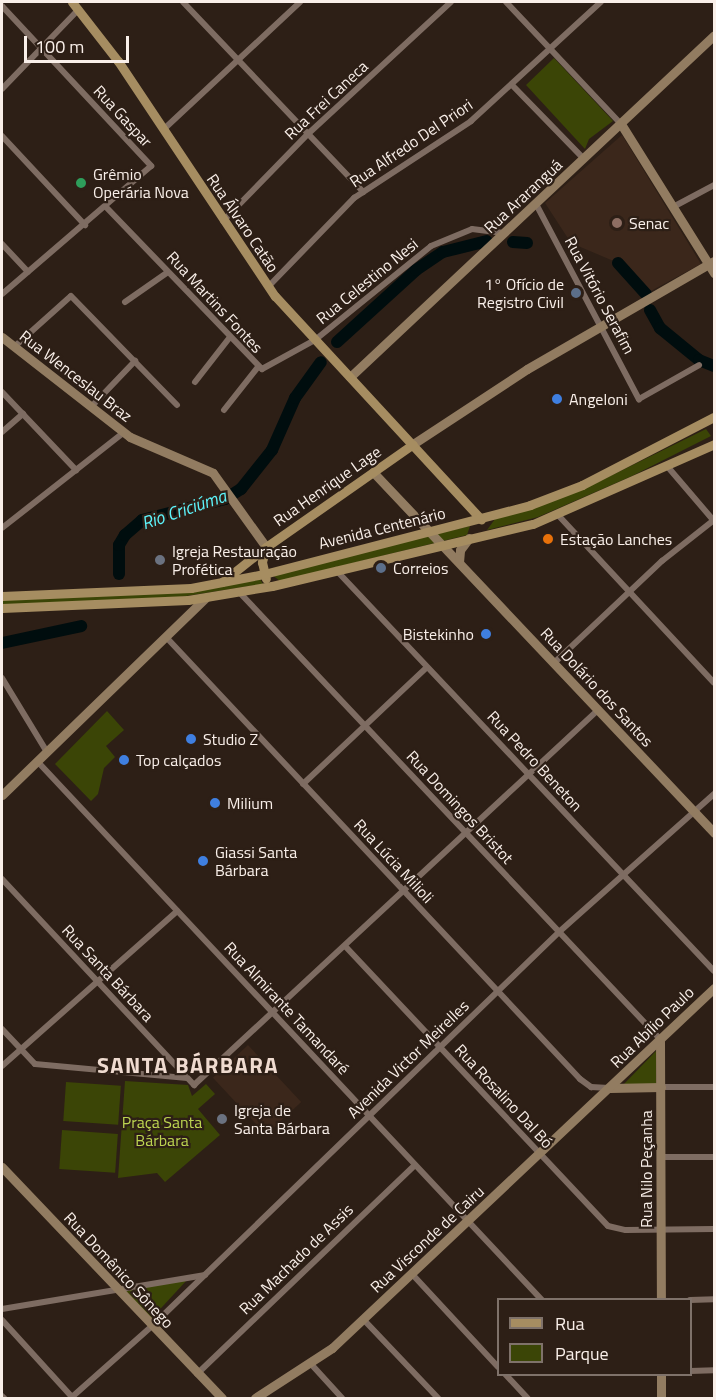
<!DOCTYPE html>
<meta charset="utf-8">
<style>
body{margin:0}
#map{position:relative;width:716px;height:1400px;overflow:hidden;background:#2d1f16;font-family:"Titillium Web",sans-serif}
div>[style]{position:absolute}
.built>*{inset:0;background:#3b271b;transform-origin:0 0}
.green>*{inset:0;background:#3b4506;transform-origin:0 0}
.river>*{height:12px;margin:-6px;padding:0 6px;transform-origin:6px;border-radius:6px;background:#000d0e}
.street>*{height:6px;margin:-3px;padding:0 3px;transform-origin:3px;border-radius:3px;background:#7e6c62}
.secondary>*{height:9px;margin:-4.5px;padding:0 4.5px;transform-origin:4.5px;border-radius:4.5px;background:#927c61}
.primary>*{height:9px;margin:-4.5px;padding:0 4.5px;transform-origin:4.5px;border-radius:4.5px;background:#a68d61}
.dots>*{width:16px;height:16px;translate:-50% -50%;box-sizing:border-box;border:3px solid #2d1f16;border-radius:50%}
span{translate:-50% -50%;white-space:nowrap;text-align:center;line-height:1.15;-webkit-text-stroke:4.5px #2d1f16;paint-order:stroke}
.street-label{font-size:16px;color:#f9efe9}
.poi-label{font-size:16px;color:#f9efe9}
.left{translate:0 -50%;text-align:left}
.right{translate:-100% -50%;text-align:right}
.park-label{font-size:16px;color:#bcd450}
.water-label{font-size:18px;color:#5df4fb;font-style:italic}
.district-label{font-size:22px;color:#efdbd0;font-weight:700;letter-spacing:1.5px}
.frame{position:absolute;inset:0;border:3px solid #f9efe9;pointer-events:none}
.legend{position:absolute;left:497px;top:1298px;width:195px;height:78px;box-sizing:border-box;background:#2d1f16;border:2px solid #7f726a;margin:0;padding:8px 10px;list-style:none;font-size:18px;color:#f9efe9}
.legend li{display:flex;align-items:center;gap:12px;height:30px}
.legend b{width:30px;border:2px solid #7f726a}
.scale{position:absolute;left:24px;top:36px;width:105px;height:27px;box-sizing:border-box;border:3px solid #f9efe9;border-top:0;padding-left:8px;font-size:18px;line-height:21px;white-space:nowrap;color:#f9efe9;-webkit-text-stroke:4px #2d1f16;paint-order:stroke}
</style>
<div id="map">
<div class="built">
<i style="clip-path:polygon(622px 135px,701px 264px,649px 292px,630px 268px,571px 243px,545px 203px)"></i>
<i style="left:248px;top:1045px;width:78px;height:48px;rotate:47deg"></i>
</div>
<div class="green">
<i style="clip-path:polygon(554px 58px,613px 121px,589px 139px,585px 149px,526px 85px)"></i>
<i style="clip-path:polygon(706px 429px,711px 436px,632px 476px,538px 517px,487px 530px,495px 519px,594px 484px)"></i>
<i style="clip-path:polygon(470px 526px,467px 535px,280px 581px,271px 574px)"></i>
<i style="clip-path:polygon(259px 577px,263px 584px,167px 599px,2px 606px,2px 598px,114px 594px)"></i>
<i style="clip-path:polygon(107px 711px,124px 730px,106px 746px,115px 757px,104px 768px,98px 794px,91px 801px,55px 764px)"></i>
<i style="clip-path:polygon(656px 1051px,656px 1086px,622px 1086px)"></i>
<i style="clip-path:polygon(125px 1081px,188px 1085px,192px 1096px,206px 1084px,215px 1094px,198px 1109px,220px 1135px,165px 1182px,157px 1173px,118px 1178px)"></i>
<i style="left:66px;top:1082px;width:55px;height:39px;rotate:4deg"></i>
<i style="left:62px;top:1130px;width:56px;height:39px;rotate:4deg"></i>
<i style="clip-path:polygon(187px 1280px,151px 1319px,125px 1290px)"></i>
</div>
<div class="river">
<i style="left:513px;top:242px;width:14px;rotate:4deg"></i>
<i style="left:618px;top:263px;width:42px;rotate:47.9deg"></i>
<i style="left:650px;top:310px;width:21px;rotate:61deg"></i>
<i style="left:660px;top:328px;width:50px;rotate:39.4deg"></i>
<i style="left:699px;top:360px;width:16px;rotate:22deg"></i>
<i style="left:337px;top:342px;width:107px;rotate:-42.3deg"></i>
<i style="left:416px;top:270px;width:32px;rotate:-34deg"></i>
<i style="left:443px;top:252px;width:45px;rotate:-14deg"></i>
<i style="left:119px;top:574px;width:29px;rotate:-90deg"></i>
<i style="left:119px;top:545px;width:12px;rotate:-59deg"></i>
<i style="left:125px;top:535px;width:23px;rotate:-41deg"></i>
<i style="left:142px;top:520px;width:86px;rotate:-14.2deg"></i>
<i style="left:225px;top:499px;width:19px;rotate:-32deg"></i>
<i style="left:241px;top:489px;width:50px;rotate:-51.5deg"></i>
<i style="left:272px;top:450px;width:57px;rotate:-66.1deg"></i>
<i style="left:295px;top:398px;width:44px;rotate:-54.2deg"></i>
<i style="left:2px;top:643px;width:81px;rotate:-12.1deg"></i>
</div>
<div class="street">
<i style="left:183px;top:2px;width:262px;rotate:46.5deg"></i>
<i style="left:506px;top:2px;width:168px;rotate:46.7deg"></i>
<i style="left:2px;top:6px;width:219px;rotate:47deg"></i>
<i style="left:151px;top:166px;width:196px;rotate:139.3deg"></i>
<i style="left:513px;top:86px;width:102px;rotate:45.8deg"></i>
<i style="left:2px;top:89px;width:111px;rotate:-46.1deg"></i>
<i style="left:164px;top:129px;width:186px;rotate:-43deg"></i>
<i style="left:2px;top:136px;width:122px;rotate:47deg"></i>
<i style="left:536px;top:204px;width:221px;rotate:62.2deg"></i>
<i style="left:639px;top:399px;width:69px;rotate:-29.5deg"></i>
<i style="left:106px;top:207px;width:225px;rotate:46.1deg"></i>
<i style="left:262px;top:369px;width:60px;rotate:-28.7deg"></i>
<i style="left:315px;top:340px;width:149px;rotate:-39deg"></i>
<i style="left:431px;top:246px;width:44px;rotate:-22.5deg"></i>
<i style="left:472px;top:229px;width:32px;rotate:7deg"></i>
<i style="left:673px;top:207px;width:47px;rotate:-28.2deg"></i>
<i style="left:223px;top:221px;width:123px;rotate:-45.7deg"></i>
<i style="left:309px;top:133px;width:193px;rotate:-42.7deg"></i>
<i style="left:2px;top:244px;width:38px;rotate:47deg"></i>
<i style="left:268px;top:287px;width:124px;rotate:-46deg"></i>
<i style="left:354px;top:198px;width:140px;rotate:-33.3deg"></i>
<i style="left:471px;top:121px;width:176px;rotate:-42.5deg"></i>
<i style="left:125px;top:302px;width:52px;rotate:-34.9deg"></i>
<i style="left:14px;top:347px;width:76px;rotate:-41.8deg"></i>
<i style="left:71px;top:296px;width:152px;rotate:45.8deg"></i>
<i style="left:195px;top:382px;width:57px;rotate:-52.1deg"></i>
<i style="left:2px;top:392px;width:108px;rotate:46.5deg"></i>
<i style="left:91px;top:407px;width:64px;rotate:-46.3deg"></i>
<i style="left:224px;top:410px;width:55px;rotate:-51.7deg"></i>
<i style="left:2px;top:432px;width:28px;rotate:-41deg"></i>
<i style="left:667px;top:466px;width:72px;rotate:49.5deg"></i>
<i style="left:558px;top:515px;width:229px;rotate:47.1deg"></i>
<i style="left:2px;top:528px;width:154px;rotate:-38.1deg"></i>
<i style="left:336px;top:570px;width:551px;rotate:46.69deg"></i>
<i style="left:240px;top:593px;width:613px;rotate:46.72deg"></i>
<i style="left:166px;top:637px;width:606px;rotate:46.87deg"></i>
<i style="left:580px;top:1079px;width:14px;rotate:36deg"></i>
<i style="left:591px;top:1087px;width:18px;rotate:3deg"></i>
<i style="left:554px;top:663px;width:149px;rotate:-43.4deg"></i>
<i style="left:662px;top:561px;width:66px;rotate:-38.3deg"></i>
<i style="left:2px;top:678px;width:87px;rotate:58.7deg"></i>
<i style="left:37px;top:761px;width:739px;rotate:46.87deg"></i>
<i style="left:303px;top:784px;width:170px;rotate:-43.3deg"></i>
<i style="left:2px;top:879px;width:282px;rotate:47deg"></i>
<i style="left:194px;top:1085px;width:551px;rotate:-42.87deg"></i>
<i style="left:345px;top:946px;width:384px;rotate:46.8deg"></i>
<i style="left:608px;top:1226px;width:18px;rotate:13deg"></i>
<i style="left:626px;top:1230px;width:88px;rotate:-0.7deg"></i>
<i style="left:2px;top:1029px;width:48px;rotate:46.7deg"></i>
<i style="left:35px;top:1064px;width:153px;rotate:5.3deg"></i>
<i style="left:2px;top:1066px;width:234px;rotate:-41.5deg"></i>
<i style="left:661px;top:1087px;width:53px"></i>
<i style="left:661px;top:1157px;width:53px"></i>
<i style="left:412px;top:1274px;width:127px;rotate:47.2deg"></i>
<i style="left:690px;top:1300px;width:24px;rotate:-2deg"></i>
<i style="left:2px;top:1309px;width:206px;rotate:-9.5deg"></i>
<i style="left:363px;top:1319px;width:109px;rotate:46.5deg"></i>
<i style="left:2px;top:1320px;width:105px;rotate:47.7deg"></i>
<i style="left:311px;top:1364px;width:46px;rotate:47.6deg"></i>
<i style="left:690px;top:1371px;width:24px;rotate:-2deg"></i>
<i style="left:197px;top:1374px;width:302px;rotate:-43.8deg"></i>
<i style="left:505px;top:1374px;width:33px;rotate:47deg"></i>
<i style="left:2px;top:1396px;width:3px;rotate:45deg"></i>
<i style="left:72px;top:1397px;width:107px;rotate:-41.6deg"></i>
<i style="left:152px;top:1326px;width:566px;rotate:-44.07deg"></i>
<i style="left:559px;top:932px;width:208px;rotate:-41.7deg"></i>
</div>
<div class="secondary">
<i style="left:621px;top:124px;width:176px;rotate:58deg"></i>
<i style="left:2px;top:337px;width:162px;rotate:38deg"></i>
<i style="left:130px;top:437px;width:90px;rotate:23.4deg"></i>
<i style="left:213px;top:473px;width:91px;rotate:54.4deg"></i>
<i style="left:350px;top:377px;width:499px;rotate:-43.2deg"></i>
<i style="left:413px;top:444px;width:136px;rotate:-33.3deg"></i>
<i style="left:527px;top:369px;width:216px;rotate:-30deg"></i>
<i style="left:373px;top:472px;width:497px;rotate:46.6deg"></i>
<i style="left:459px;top:562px;width:12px;rotate:-85deg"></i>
<i style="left:460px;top:550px;width:15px;rotate:-53deg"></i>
<i style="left:2px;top:795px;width:283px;rotate:-44.1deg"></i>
<i style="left:660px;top:1039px;width:261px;rotate:89.8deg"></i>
<i style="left:610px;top:1088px;width:51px;rotate:-1.1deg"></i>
<i style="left:2px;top:1167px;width:319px;rotate:46.4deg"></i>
<i style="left:661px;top:1374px;width:24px;rotate:90deg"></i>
<i style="left:255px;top:1398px;width:92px;rotate:-33deg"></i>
<i style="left:332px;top:1348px;width:525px;rotate:-43.3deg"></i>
</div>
<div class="primary">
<i style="left:72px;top:2px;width:75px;rotate:52.1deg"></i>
<i style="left:118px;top:61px;width:283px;rotate:56.3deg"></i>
<i style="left:275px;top:296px;width:304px;rotate:47.3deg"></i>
<i style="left:266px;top:547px;width:16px;rotate:105deg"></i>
<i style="left:262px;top:562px;width:17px;rotate:77deg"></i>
<i style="left:222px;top:582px;width:56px;rotate:-38.5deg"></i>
<i style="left:266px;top:547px;width:179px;rotate:-35deg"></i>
<i style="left:2px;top:596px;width:189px;rotate:-2.4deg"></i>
<i style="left:191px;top:588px;width:74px;rotate:-10.9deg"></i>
<i style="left:264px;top:574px;width:275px;rotate:-14.5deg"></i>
<i style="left:530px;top:505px;width:56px;rotate:-21deg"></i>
<i style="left:582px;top:485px;width:148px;rotate:-27.3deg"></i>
<i style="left:2px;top:608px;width:186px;rotate:-2.5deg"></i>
<i style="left:188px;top:600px;width:85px;rotate:-9.5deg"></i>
<i style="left:272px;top:586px;width:268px;rotate:-13.4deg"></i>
<i style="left:533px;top:524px;width:198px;rotate:-23.8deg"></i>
</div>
<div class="dots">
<i style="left:81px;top:183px;background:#2e9e5b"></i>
<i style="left:617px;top:223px;background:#8d6e63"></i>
<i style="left:576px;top:293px;background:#5c6f8a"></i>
<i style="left:557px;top:399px;background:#3f7fe0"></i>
<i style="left:548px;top:539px;background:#e8710a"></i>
<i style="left:160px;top:560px;background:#6b7280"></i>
<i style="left:381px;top:568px;background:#5c6f8a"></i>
<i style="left:486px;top:634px;background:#3f7fe0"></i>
<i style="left:191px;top:739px;background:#3f7fe0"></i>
<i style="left:124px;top:760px;background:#3f7fe0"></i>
<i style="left:215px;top:803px;background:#3f7fe0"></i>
<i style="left:203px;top:861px;background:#3f7fe0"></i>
<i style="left:222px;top:1119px;background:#6b7280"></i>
</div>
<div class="street-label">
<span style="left:326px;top:100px;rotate:-43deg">Rua Frei Caneca</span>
<span style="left:123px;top:116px;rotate:47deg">Rua Gaspar</span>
<span style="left:411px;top:143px;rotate:-34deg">Rua Alfredo Del Priori</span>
<span style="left:523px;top:196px;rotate:-43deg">Rua Araranguá</span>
<span style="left:243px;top:223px;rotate:56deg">Rua Álvaro Catão</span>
<span style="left:367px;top:281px;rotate:-39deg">Rua Celestino Nesi</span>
<span style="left:600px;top:295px;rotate:62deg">Rua Vitório Serafim</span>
<span style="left:215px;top:302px;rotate:47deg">Rua Martins Fontes</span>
<span style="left:76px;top:376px;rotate:38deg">Rua Wenceslau Braz</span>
<span style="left:327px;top:486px;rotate:-35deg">Rua Henrique Lage</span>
<span style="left:382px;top:528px;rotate:-14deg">Avenida Centenário</span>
<span style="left:597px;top:687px;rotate:47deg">Rua Dolário dos Santos</span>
<span style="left:535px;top:761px;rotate:47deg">Rua Pedro Beneton</span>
<span style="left:460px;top:807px;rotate:47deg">Rua Domingos Bristot</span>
<span style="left:394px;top:861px;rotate:47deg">Rua Lúcia Milioli</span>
<span style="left:108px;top:973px;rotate:47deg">Rua Santa Bárbara</span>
<span style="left:287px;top:1008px;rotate:47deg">Rua Almirante Tamandaré</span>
<span style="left:652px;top:1027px;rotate:-44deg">Rua Abílio Paulo</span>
<span style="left:408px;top:1059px;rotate:-44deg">Avenida Victor Meirelles</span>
<span style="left:504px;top:1096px;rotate:47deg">Rua Rosalino Dal Bó</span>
<span style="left:646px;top:1169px;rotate:-90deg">Rua Nilo Peçanha</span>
<span style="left:427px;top:1239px;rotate:-43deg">Rua Visconde de Cairu</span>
<span style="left:296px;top:1259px;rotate:-44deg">Rua Machado de Assis</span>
<span style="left:119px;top:1270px;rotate:47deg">Rua Domênico Sônego</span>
</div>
<div class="poi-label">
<span class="left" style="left:93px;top:183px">Grêmio<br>Operária Nova</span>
<span class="left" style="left:629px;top:223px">Senac</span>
<span class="right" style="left:564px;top:293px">1° Ofício de<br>Registro Civil</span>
<span class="left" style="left:569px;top:399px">Angeloni</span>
<span class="left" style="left:560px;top:539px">Estação Lanches</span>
<span class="left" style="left:172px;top:560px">Igreja Restauração<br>Profética</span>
<span class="left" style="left:393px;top:568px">Correios</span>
<span class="right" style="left:474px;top:634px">Bistekinho</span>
<span class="left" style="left:203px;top:739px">Studio Z</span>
<span class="left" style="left:136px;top:760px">Top calçados</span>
<span class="left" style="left:227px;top:803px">Milium</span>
<span class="left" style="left:215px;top:861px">Giassi Santa<br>Bárbara</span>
<span class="left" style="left:234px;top:1119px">Igreja de<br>Santa Bárbara</span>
</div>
<div class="park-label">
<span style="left:162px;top:1131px">Praça Santa<br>Bárbara</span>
</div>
<div class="water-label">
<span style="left:184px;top:510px;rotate:-19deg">Rio Criciúma</span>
</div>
<div class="district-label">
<span style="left:188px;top:1066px">SANTA BÁRBARA</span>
</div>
<div class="frame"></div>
<ul class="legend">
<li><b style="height:8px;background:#a68d61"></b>Rua</li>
<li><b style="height:16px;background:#3b4506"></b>Parque</li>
</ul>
<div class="scale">100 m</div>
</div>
